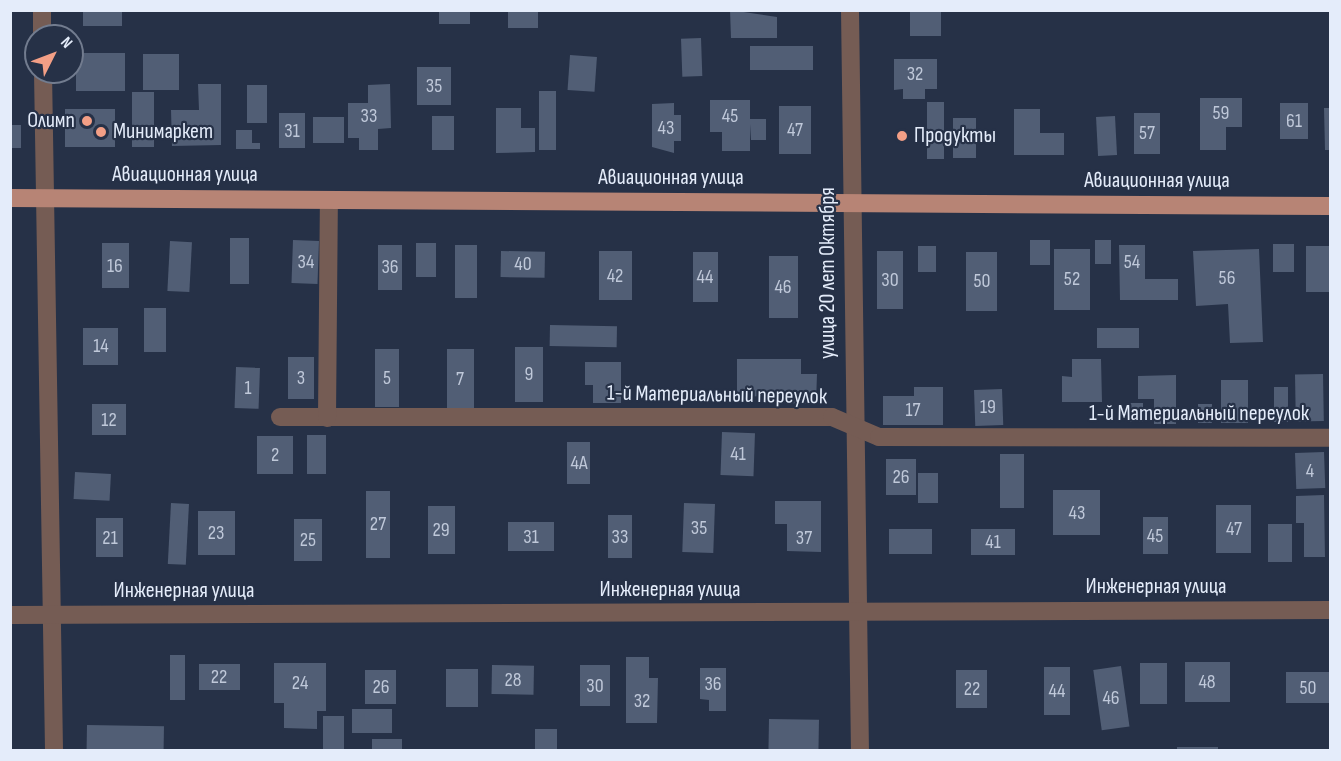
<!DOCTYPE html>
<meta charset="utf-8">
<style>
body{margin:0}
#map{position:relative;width:1341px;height:761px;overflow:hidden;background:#263147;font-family:"Sofia Sans Condensed",sans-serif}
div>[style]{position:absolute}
.building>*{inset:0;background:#515e75;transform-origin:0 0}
.minor>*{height:18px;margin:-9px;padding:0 9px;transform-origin:9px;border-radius:9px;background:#755c54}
.major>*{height:18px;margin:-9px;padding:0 9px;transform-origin:9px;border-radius:9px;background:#b78475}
.dots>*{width:16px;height:16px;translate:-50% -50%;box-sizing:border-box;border:3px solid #263147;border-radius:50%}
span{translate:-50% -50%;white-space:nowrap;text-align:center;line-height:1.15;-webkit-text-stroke:4.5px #263147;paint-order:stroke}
.number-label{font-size:20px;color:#bfc8d9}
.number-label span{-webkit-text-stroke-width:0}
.poi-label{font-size:22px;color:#e4ecfa}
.right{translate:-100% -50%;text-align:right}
.left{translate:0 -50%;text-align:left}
.street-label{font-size:22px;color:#e4ecfa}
.frame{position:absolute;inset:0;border:12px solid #e4ecfa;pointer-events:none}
.north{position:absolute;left:24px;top:24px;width:60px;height:60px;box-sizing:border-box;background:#263147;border:2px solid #727c8f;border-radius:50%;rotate:48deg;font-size:16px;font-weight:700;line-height:24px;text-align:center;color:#e4ecfa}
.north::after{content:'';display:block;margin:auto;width:21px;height:27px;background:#f39f86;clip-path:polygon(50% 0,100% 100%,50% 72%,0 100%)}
</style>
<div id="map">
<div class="building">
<i style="left:83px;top:10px;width:39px;height:16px"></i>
<i style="left:439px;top:10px;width:31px;height:14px"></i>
<i style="left:508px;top:10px;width:30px;height:18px"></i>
<i style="clip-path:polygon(730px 10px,777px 17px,777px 38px,731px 38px)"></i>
<i style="left:941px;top:12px;width:24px;height:31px;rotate:90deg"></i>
<i style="left:701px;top:38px;width:38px;height:20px;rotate:88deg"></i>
<i style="left:750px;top:46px;width:63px;height:24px"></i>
<i style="left:76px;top:53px;width:49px;height:38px"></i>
<i style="left:143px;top:54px;width:36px;height:36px"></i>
<i style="left:570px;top:55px;width:27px;height:35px;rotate:4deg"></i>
<i style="clip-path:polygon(894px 59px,937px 59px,937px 89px,925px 89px,925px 99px,903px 99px,903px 89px,894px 90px)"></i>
<i style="left:417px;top:67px;width:34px;height:38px"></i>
<i style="clip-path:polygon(198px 84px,221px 84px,221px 145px,172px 146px,171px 110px,199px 110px)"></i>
<i style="clip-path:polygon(390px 84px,391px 128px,378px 129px,378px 150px,359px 150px,359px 138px,348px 138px,348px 103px,368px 103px,368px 85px)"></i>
<i style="left:247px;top:85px;width:20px;height:38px"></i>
<i style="left:539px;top:91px;width:17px;height:59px"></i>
<i style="left:132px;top:92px;width:22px;height:55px"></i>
<i style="clip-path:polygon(1200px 98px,1242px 98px,1242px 127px,1226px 127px,1226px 150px,1200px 150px)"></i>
<i style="clip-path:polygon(710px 100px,750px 100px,750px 119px,766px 119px,766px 140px,751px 140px,750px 124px,750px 151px,722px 151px,722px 132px,710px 132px)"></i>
<i style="left:927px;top:102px;width:17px;height:57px"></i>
<i style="clip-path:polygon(674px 103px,674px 115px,681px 115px,681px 141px,674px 141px,674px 153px,652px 147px,652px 104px)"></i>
<i style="left:1280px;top:103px;width:28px;height:36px"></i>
<i style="left:779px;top:106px;width:32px;height:48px"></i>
<i style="clip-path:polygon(496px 108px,521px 108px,521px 128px,535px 128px,535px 152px,496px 153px)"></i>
<i style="clip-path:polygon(1324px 108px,1330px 108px,1330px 150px,1325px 150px)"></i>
<i style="left:115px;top:109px;width:38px;height:50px;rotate:90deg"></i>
<i style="clip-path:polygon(1014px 109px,1040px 109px,1040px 133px,1064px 133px,1064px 155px,1014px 155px)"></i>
<i style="left:279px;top:113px;width:26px;height:35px"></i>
<i style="left:1134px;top:113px;width:26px;height:41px"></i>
<i style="left:432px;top:116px;width:22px;height:34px"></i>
<i style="left:1115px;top:116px;width:39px;height:19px;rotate:87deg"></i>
<i style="left:313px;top:117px;width:31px;height:26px"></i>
<i style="left:953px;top:118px;width:23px;height:40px"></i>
<i style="left:10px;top:125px;width:11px;height:23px"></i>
<i style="clip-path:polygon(236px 130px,252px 130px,252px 143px,260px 143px,260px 149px,236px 149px)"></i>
<i style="left:230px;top:238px;width:19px;height:46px"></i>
<i style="left:293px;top:240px;width:26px;height:43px;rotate:2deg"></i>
<i style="left:1030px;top:240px;width:20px;height:25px"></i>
<i style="left:1095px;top:240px;width:16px;height:24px"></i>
<i style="left:170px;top:241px;width:22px;height:50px;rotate:3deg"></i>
<i style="left:102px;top:243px;width:27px;height:45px"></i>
<i style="left:416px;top:243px;width:20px;height:34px"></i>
<i style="left:1273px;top:244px;width:21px;height:28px"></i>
<i style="left:378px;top:245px;width:24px;height:45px"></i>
<i style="left:455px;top:245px;width:22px;height:53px"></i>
<i style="clip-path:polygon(1119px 245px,1145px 245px,1145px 279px,1178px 279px,1178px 300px,1120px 300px)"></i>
<i style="left:918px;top:246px;width:18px;height:26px"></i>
<i style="left:1306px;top:246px;width:24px;height:46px"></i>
<i style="left:1054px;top:249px;width:36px;height:61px"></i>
<i style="clip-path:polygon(1259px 249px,1263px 342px,1230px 343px,1228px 304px,1196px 306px,1193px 251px)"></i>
<i style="left:501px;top:251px;width:44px;height:26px;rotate:1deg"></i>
<i style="left:599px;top:251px;width:33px;height:49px"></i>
<i style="left:877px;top:251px;width:26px;height:58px"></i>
<i style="left:693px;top:252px;width:25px;height:50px"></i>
<i style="left:966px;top:252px;width:31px;height:59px"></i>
<i style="left:769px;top:256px;width:29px;height:62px"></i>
<i style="left:144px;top:308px;width:22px;height:44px"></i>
<i style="left:550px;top:325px;width:67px;height:21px;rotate:1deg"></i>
<i style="left:83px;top:328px;width:35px;height:37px"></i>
<i style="left:1097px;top:328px;width:42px;height:20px"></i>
<i style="left:515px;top:347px;width:28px;height:55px"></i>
<i style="left:375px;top:349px;width:24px;height:58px"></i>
<i style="left:447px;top:349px;width:27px;height:59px"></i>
<i style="left:288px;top:357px;width:26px;height:42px"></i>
<i style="clip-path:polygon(737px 359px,801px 359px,801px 374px,817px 374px,816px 404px,782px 403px,782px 397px,737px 396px)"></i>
<i style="clip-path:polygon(1072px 359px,1101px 359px,1102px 402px,1062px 402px,1062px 376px,1072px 377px)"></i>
<i style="clip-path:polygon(585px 362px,621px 362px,621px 403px,593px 403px,593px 385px,585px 385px)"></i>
<i style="left:236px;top:367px;width:24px;height:41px;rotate:2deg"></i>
<i style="left:1323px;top:374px;width:47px;height:28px;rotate:89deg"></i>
<i style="clip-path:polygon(1176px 375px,1176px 424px,1154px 424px,1154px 399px,1138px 399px,1138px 376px)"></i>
<i style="left:1248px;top:380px;width:43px;height:27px;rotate:90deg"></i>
<i style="clip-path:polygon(914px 387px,943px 387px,943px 425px,883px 425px,883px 396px,914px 396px)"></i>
<i style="left:1288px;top:387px;width:35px;height:14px;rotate:90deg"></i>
<i style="left:1002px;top:389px;width:36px;height:28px;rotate:88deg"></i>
<i style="left:1129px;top:403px;width:14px;height:19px"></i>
<i style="left:92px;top:404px;width:34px;height:31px"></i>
<i style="left:1198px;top:404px;width:14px;height:19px"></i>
<i style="left:722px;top:432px;width:33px;height:43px;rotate:2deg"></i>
<i style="left:307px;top:435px;width:19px;height:39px"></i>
<i style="left:257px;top:436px;width:36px;height:38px"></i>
<i style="left:567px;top:442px;width:23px;height:42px"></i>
<i style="left:1324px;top:452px;width:36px;height:29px;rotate:88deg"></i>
<i style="left:1000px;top:454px;width:24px;height:54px"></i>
<i style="left:886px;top:459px;width:30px;height:36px"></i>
<i style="left:75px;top:472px;width:36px;height:27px;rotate:3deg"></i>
<i style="left:918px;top:473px;width:20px;height:30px"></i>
<i style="left:1100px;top:490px;width:45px;height:47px;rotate:90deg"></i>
<i style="left:366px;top:491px;width:24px;height:67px"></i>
<i style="clip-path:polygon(1324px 495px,1325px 557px,1304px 557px,1304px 523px,1296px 523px,1296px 496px)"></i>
<i style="clip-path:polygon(775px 501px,821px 501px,821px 552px,787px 551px,787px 524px,775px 524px)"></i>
<i style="left:171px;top:503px;width:18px;height:61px;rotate:3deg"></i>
<i style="left:684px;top:503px;width:31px;height:49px;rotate:2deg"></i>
<i style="left:1251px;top:505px;width:48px;height:35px;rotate:90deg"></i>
<i style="left:428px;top:506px;width:27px;height:48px"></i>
<i style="left:198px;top:511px;width:37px;height:44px"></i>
<i style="left:608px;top:515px;width:24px;height:43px"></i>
<i style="left:1168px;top:517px;width:37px;height:25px;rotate:90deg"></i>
<i style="left:96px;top:518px;width:27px;height:39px"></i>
<i style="left:294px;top:519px;width:28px;height:42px"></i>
<i style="left:508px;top:522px;width:46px;height:29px"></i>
<i style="left:1268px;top:524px;width:24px;height:38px"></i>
<i style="left:889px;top:529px;width:43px;height:25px"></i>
<i style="left:971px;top:529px;width:44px;height:26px"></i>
<i style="left:170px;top:655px;width:15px;height:45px"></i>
<i style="clip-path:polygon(626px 657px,649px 657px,649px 678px,658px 678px,657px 723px,626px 723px)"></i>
<i style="left:1185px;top:662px;width:45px;height:40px"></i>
<i style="clip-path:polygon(274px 663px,326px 663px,326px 711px,317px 711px,317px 729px,284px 728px,284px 703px,274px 703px)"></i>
<i style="left:1140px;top:663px;width:27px;height:41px"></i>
<i style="left:199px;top:664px;width:41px;height:26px"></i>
<i style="left:492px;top:665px;width:42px;height:29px;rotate:1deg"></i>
<i style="left:580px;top:665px;width:30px;height:41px"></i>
<i style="left:1121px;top:666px;width:61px;height:28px;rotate:82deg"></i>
<i style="left:1044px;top:667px;width:26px;height:48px"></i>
<i style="clip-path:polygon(700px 668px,726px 668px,726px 711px,709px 711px,709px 700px,700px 699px)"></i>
<i style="left:446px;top:669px;width:32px;height:38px"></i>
<i style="left:365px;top:670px;width:31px;height:34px"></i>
<i style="left:956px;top:670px;width:31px;height:38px"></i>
<i style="left:1286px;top:672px;width:44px;height:31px"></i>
<i style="left:352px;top:709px;width:40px;height:24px"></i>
<i style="left:323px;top:716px;width:21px;height:34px"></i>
<i style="left:769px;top:719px;width:50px;height:31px;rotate:1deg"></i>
<i style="left:87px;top:725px;width:77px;height:25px;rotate:1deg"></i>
<i style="left:535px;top:729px;width:22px;height:21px"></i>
<i style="left:372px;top:739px;width:30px;height:11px"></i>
<i style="left:1177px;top:747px;width:41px;height:3px"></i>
</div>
<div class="minor">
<i style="left:42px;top:10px;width:26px;rotate:90deg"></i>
<i style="left:850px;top:10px;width:740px;rotate:89.23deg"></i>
<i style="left:43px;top:72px;width:678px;rotate:89.07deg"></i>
<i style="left:280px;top:417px;width:552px"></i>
<i style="left:832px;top:417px;width:51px;rotate:23.1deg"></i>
<i style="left:879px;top:437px;width:451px;rotate:0.1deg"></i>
<i style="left:327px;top:418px;width:218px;rotate:-89.5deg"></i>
<i style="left:10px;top:615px;width:1320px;rotate:-0.22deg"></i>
</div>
<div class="major">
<i style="left:10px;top:198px;width:1320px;rotate:0.35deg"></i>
</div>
<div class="dots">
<i style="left:87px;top:121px;background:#f39f86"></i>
<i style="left:101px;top:132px;background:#f39f86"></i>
<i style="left:902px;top:136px;background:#f39f86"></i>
</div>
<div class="number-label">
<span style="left:915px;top:74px">32</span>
<span style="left:434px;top:86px">35</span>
<span style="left:1221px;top:113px">59</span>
<span style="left:369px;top:116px">33</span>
<span style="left:730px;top:116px">45</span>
<span style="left:1294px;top:121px">61</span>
<span style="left:666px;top:128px">43</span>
<span style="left:795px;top:130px">47</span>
<span style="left:292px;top:131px">31</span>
<span style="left:1147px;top:133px">57</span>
<span style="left:306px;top:262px">34</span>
<span style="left:1132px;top:262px">54</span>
<span style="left:523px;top:264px">40</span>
<span style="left:115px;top:266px">16</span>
<span style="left:390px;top:267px">36</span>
<span style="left:615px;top:276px">42</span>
<span style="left:705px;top:277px">44</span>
<span style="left:1227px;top:278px">56</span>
<span style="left:1072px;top:279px">52</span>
<span style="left:890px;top:280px">30</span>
<span style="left:982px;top:281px">50</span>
<span style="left:783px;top:287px">46</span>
<span style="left:101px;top:346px">14</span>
<span style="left:529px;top:374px">9</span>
<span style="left:301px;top:378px">3</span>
<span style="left:387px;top:378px">5</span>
<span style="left:460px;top:379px">7</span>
<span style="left:248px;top:388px">1</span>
<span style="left:988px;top:407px">19</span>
<span style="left:913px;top:410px">17</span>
<span style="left:109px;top:420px">12</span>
<span style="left:738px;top:454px">41</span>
<span style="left:275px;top:455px">2</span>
<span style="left:579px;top:463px">4А</span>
<span style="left:1310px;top:471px">4</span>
<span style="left:901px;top:477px">26</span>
<span style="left:1077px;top:513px">43</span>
<span style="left:378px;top:524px">27</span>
<span style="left:699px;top:528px">35</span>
<span style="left:1234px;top:529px">47</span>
<span style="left:441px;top:530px">29</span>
<span style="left:216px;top:533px">23</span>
<span style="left:1155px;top:536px">45</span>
<span style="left:531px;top:537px">31</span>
<span style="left:620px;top:537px">33</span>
<span style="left:110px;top:538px">21</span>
<span style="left:804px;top:538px">37</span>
<span style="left:308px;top:540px">25</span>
<span style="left:993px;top:542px">41</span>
<span style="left:219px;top:677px">22</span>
<span style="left:513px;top:680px">28</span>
<span style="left:1207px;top:682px">48</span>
<span style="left:300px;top:683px">24</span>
<span style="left:713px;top:684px">36</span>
<span style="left:595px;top:686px">30</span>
<span style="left:381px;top:687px">26</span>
<span style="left:1308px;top:688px">50</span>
<span style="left:972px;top:689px">22</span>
<span style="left:1057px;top:691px">44</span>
<span style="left:1111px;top:698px">46</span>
<span style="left:642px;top:701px">32</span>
</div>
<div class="poi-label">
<span class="right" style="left:75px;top:121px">Олимп</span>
<span class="left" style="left:113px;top:132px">Минимаркет</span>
<span class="left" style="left:914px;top:136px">Продукты</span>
</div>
<div class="street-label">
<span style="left:185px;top:175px">Авиационная улица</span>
<span style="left:671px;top:178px">Авиационная улица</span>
<span style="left:1157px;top:181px">Авиационная улица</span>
<span style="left:828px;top:273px;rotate:-90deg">улица 20 лет Октября</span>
<span style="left:717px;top:395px;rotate:1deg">1-й Материальный переулок</span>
<span style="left:1199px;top:414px">1-й Материальный переулок</span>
<span style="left:1156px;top:587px">Инженерная улица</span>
<span style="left:670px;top:590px">Инженерная улица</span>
<span style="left:184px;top:591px">Инженерная улица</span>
</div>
<div class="frame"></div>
<div class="north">N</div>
</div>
